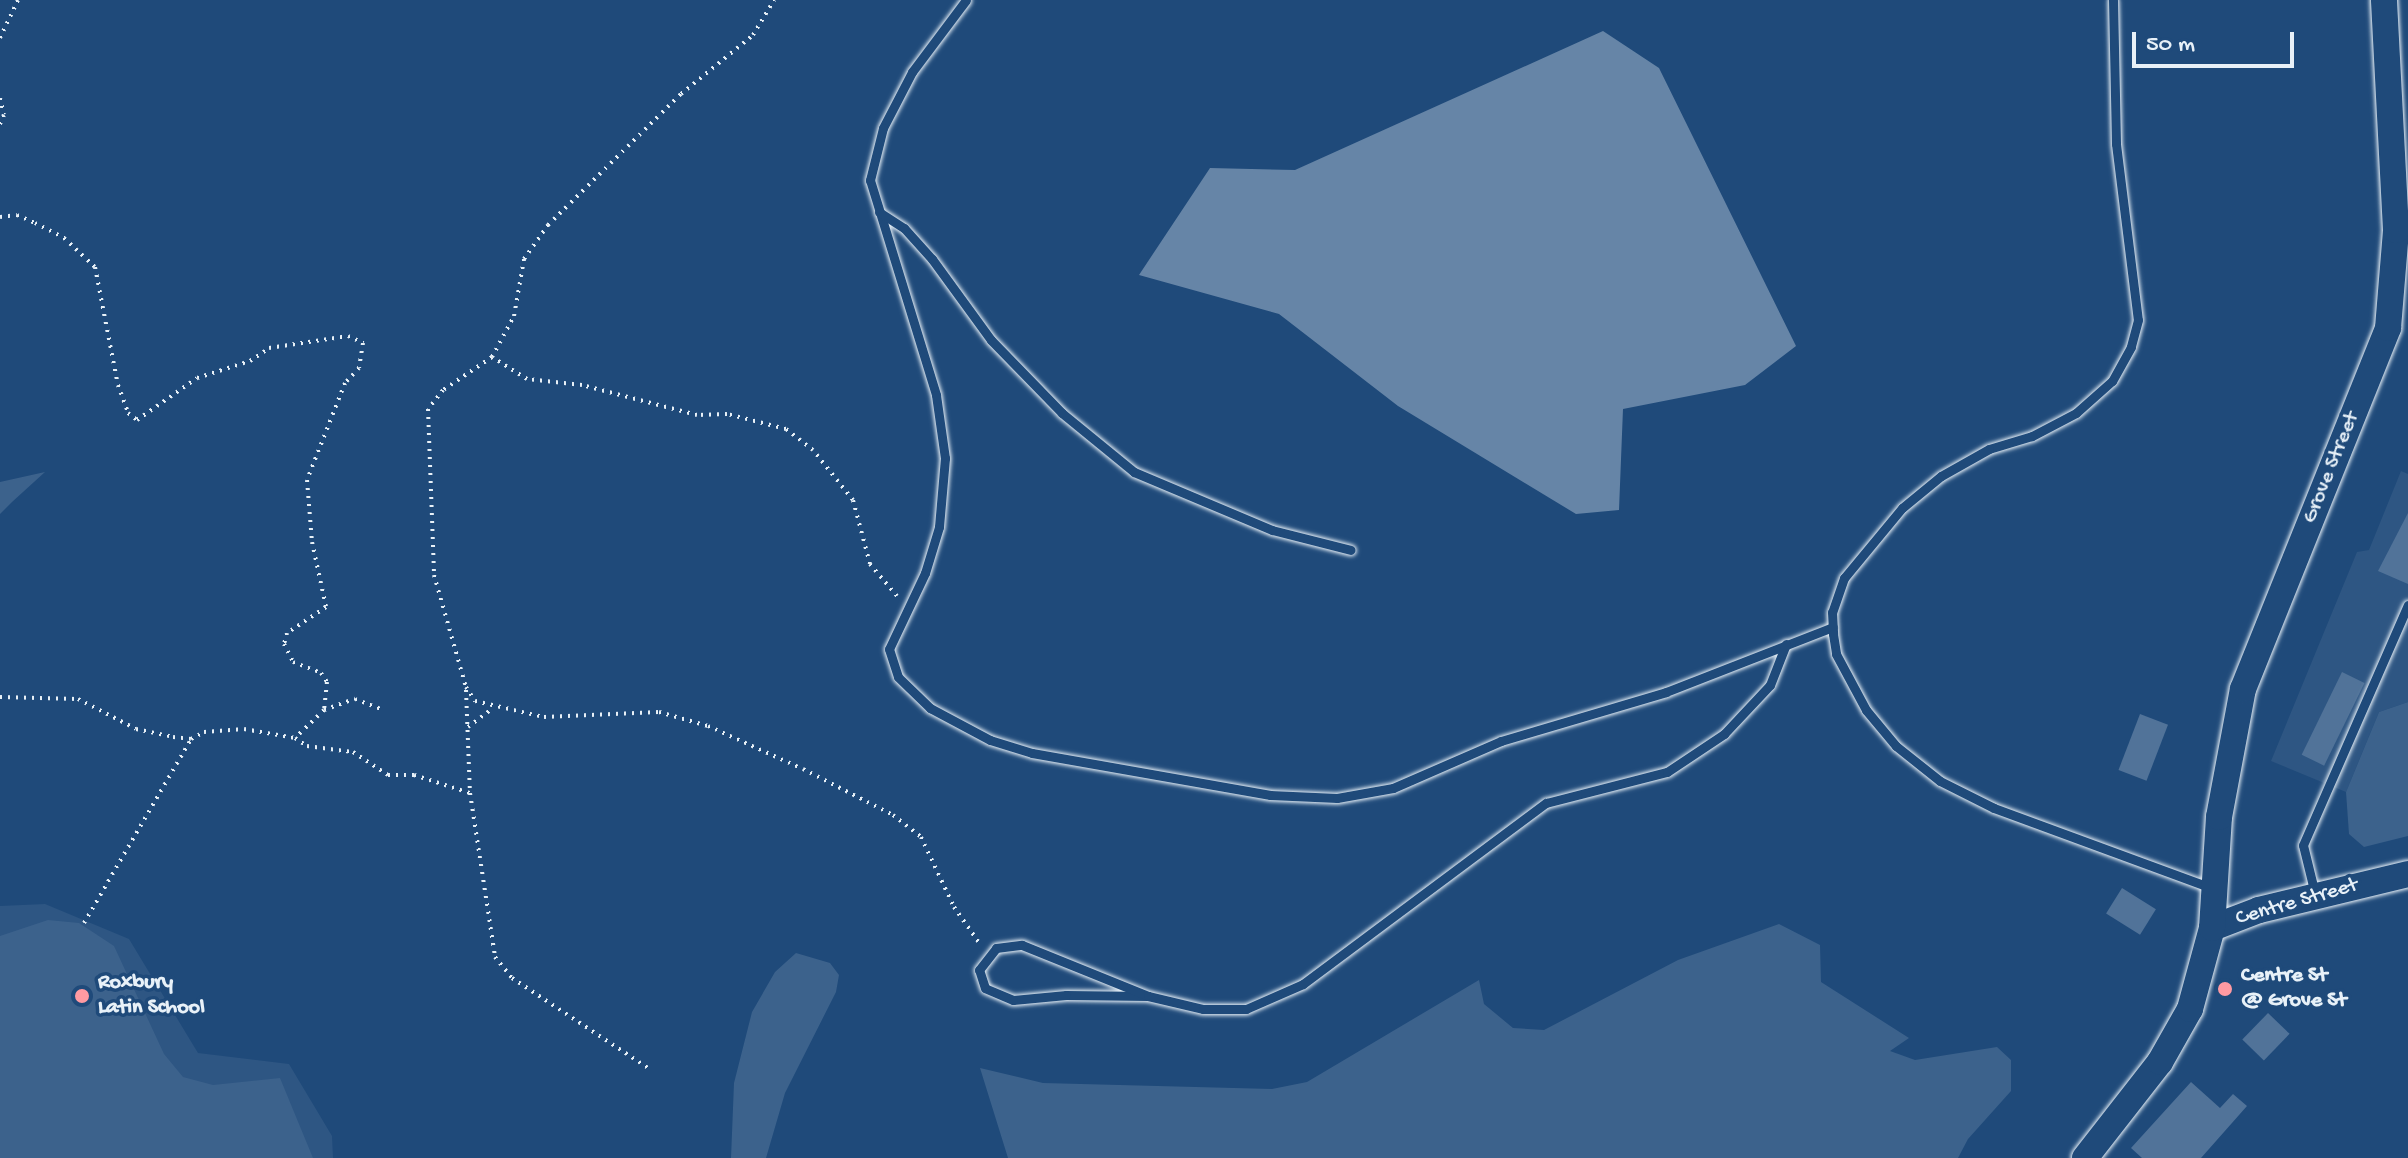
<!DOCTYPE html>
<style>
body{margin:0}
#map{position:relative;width:2408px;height:1158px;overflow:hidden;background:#1f4a7a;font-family:"Gochi Hand",sans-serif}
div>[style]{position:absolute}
.built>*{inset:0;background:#2e5683}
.green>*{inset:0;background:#3c628c}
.water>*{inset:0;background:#6685a7}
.building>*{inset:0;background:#517399;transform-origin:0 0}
.path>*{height:4px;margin-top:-2px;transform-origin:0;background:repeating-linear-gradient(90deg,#e8f1f8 0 2px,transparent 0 8px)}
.roads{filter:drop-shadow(0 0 2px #e8f1f8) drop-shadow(0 0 2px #e8f1f8)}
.lane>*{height:9px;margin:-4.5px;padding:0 4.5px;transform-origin:4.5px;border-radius:4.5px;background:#1f4a7a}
.secondary>*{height:26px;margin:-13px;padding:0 13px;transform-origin:13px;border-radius:13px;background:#1f4a7a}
.dots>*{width:22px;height:22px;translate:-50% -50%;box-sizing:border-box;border:4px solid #1f4a7a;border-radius:50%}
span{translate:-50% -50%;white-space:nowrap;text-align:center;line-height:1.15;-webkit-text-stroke:7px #1f4a7a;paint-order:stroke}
.street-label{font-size:22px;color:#e8f1f8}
.poi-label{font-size:22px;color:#e8f1f8;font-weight:700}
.left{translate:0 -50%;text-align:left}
.scale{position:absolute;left:2132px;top:32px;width:162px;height:36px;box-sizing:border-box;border:4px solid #e8f1f8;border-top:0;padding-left:10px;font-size:24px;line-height:28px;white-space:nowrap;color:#e8f1f8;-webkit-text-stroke:6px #1f4a7a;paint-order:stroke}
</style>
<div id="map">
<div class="built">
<i style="clip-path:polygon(2401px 471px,2408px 474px,2408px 702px,2379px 712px,2346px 792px,2271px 761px,2357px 552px,2369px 550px)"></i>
<i style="clip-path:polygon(45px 904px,129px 939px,198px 1053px,289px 1064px,332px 1136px,333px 1158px,0 1158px,0 906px)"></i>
</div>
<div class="green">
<i style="clip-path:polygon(45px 472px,12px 502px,0 514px,0 482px)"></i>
<i style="clip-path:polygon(2408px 702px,2408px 836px,2364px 847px,2349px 834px,2346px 792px,2379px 712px)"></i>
<i style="clip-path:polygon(48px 920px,79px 923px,114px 946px,164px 1054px,183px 1077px,213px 1085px,280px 1078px,313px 1158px,0 1158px,0 936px)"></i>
<i style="clip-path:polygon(1779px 924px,1820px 945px,1821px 982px,1909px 1038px,1890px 1051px,1915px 1060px,1997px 1047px,2011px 1060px,2011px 1091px,1968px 1139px,1958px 1158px,1008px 1158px,980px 1068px,1043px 1083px,1272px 1089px,1307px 1082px,1479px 980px,1484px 1004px,1513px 1028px,1544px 1030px,1678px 960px)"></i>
<i style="clip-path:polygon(796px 953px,830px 963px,839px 975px,836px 992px,785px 1093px,766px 1158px,731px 1158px,734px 1083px,752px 1012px,775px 972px)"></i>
</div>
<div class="water">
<i style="clip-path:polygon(1603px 31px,1659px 68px,1796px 346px,1745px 385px,1623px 409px,1619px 510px,1576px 514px,1398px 406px,1279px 314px,1139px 275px,1210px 168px,1295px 170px)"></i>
</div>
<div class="building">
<i style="clip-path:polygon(2408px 513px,2408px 584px,2378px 571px)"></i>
<i style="left:2342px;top:672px;width:25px;height:92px;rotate:26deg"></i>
<i style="left:2140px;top:714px;width:30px;height:60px;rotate:21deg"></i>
<i style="left:2122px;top:888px;width:40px;height:30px;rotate:32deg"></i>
<i style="left:2268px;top:1013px;width:30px;height:37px;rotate:44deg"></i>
<i style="clip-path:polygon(2191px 1082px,2220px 1108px,2233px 1094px,2247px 1106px,2201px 1158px,2142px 1158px,2131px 1148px)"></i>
</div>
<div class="path">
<i style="left:0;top:38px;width:42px;rotate:-64.7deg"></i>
<i style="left:0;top:98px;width:17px;rotate:77deg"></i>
<i style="left:4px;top:115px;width:10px;rotate:114deg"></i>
<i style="left:0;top:217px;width:17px;rotate:-7deg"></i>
<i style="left:17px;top:215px;width:20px;rotate:24deg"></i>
<i style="left:35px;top:223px;width:33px;rotate:27deg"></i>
<i style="left:64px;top:238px;width:42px;rotate:43.1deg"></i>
<i style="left:95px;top:267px;width:120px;rotate:79deg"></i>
<i style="left:118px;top:385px;width:30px;rotate:70deg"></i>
<i style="left:128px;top:413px;width:11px;rotate:38deg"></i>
<i style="left:137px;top:420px;width:73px;rotate:-35deg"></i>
<i style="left:197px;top:378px;width:56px;rotate:-17.8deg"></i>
<i style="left:250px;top:361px;width:23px;rotate:-34deg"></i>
<i style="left:269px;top:348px;width:80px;rotate:-8.6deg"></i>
<i style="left:348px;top:336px;width:17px;rotate:25deg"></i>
<i style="left:363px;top:343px;width:25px;rotate:99deg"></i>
<i style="left:359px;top:368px;width:21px;rotate:133deg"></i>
<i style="left:345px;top:383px;width:104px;rotate:111.4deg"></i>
<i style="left:307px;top:480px;width:62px;rotate:85.4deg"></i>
<i style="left:312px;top:542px;width:66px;rotate:77.8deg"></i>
<i style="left:326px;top:607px;width:47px;rotate:146.3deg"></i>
<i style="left:287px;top:633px;width:11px;rotate:105deg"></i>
<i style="left:284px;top:644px;width:20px;rotate:63deg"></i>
<i style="left:293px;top:662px;width:30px;rotate:21deg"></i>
<i style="left:321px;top:673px;width:11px;rotate:56deg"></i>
<i style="left:327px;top:682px;width:28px;rotate:96deg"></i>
<i style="left:324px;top:710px;width:40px;rotate:136deg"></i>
<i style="left:492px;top:357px;width:47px;rotate:-61.8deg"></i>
<i style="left:514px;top:316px;width:58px;rotate:-80deg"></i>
<i style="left:524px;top:259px;width:42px;rotate:-54.8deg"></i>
<i style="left:548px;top:225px;width:187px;rotate:-44.6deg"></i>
<i style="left:681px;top:94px;width:93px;rotate:-39.3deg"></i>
<i style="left:753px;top:35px;width:41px;rotate:-59deg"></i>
<i style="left:897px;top:596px;width:42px;rotate:-130.2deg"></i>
<i style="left:870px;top:564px;width:66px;rotate:-104.9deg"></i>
<i style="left:853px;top:500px;width:64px;rotate:-128.7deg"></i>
<i style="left:813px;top:450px;width:34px;rotate:-142deg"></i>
<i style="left:786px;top:429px;width:61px;rotate:-165.7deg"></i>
<i style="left:727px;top:414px;width:30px;rotate:178deg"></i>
<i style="left:697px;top:415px;width:119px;rotate:-165.4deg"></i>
<i style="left:582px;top:385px;width:55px;rotate:-173.8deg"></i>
<i style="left:527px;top:379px;width:41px;rotate:-147.8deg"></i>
<i style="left:492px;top:357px;width:59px;rotate:146deg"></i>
<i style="left:443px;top:390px;width:24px;rotate:128deg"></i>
<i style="left:428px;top:409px;width:166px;rotate:87.9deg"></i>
<i style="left:434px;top:575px;width:116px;rotate:74.1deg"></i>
<i style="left:466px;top:687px;width:17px;rotate:57deg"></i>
<i style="left:475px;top:701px;width:71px;rotate:13.1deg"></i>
<i style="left:544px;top:717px;width:115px;rotate:-2.5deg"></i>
<i style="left:659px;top:712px;width:51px;rotate:15.9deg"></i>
<i style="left:708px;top:726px;width:104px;rotate:24.4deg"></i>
<i style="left:803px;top:769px;width:101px;rotate:27.1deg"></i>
<i style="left:893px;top:815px;width:36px;rotate:38deg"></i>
<i style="left:921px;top:837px;width:77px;rotate:64.8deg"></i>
<i style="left:954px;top:907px;width:45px;rotate:54.9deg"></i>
<i style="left:466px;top:690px;width:103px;rotate:87.8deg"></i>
<i style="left:470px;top:793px;width:166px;rotate:81.3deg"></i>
<i style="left:495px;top:957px;width:27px;rotate:51deg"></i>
<i style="left:512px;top:978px;width:167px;rotate:33.5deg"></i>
<i style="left:0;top:697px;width:78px;rotate:1.5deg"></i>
<i style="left:78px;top:699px;width:65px;rotate:27.3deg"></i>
<i style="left:136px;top:729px;width:38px;rotate:12deg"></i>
<i style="left:173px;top:737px;width:18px;rotate:6deg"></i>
<i style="left:191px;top:739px;width:15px;rotate:-28deg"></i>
<i style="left:204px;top:732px;width:40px;rotate:-4.3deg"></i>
<i style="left:244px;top:729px;width:52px;rotate:10deg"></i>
<i style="left:295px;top:738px;width:14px;rotate:34deg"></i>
<i style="left:307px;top:746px;width:46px;rotate:7.4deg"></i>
<i style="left:353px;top:752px;width:42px;rotate:33.3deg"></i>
<i style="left:388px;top:775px;width:26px"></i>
<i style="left:414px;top:775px;width:59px;rotate:17.8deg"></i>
<i style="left:324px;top:710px;width:33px;rotate:-20deg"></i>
<i style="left:355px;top:699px;width:28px;rotate:21deg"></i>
<i style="left:468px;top:727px;width:30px;rotate:-37deg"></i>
<i style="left:84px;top:923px;width:213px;rotate:-59.8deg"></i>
</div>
<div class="roads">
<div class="lane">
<i style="left:966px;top:0;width:90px;rotate:126.9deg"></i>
<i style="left:912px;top:72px;width:63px;rotate:117.4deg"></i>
<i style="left:883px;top:128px;width:54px;rotate:104deg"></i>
<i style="left:870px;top:180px;width:225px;rotate:72.9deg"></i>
<i style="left:936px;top:395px;width:64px;rotate:81.9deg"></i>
<i style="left:945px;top:458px;width:69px;rotate:95deg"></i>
<i style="left:939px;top:527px;width:48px;rotate:106.9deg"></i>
<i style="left:925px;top:573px;width:84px;rotate:115.3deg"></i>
<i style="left:889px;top:649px;width:29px;rotate:72deg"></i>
<i style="left:898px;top:677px;width:45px;rotate:44.1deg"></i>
<i style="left:930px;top:708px;width:68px;rotate:28.1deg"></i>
<i style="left:990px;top:740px;width:44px;rotate:17.2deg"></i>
<i style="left:1032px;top:753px;width:242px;rotate:10deg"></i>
<i style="left:1270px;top:795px;width:67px;rotate:2.6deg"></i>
<i style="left:1337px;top:798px;width:57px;rotate:-10.1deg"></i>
<i style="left:1393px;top:788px;width:118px;rotate:-23.5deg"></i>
<i style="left:1501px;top:741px;width:172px;rotate:-16.5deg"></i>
<i style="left:1666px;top:692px;width:179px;rotate:-21.3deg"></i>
<i style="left:2113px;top:0;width:144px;rotate:88.8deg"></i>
<i style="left:2116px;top:144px;width:177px;rotate:82.9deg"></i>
<i style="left:2138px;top:320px;width:28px;rotate:105deg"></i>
<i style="left:2131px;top:347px;width:39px;rotate:119deg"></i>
<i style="left:2112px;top:381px;width:48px;rotate:138.4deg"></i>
<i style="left:2076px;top:413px;width:50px;rotate:152.4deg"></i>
<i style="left:2032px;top:436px;width:45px;rotate:163.2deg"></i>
<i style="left:1989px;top:449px;width:55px;rotate:150.6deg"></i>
<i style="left:1941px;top:476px;width:50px;rotate:140.6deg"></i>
<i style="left:1902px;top:508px;width:91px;rotate:129.6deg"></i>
<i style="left:1844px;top:578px;width:36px;rotate:109deg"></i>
<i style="left:1832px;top:612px;width:22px;rotate:87deg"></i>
<i style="left:1833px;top:634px;width:20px;rotate:81deg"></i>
<i style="left:1836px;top:654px;width:64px;rotate:61.8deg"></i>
<i style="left:1866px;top:710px;width:47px;rotate:50.2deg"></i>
<i style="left:1896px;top:746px;width:56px;rotate:38.5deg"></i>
<i style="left:1940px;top:781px;width:60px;rotate:26.6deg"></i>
<i style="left:1994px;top:808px;width:231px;rotate:20.2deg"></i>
<i style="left:879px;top:212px;width:30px;rotate:33deg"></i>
<i style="left:904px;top:228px;width:42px;rotate:47.9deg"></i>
<i style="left:932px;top:259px;width:100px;rotate:53.9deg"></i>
<i style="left:991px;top:340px;width:102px;rotate:45.8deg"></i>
<i style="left:1062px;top:413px;width:93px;rotate:39.3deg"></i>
<i style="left:1134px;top:472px;width:150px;rotate:22.8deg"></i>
<i style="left:1272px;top:530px;width:81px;rotate:14.2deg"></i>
<i style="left:2315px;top:894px;width:50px;rotate:-103.8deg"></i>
<i style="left:2303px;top:845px;width:262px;rotate:-66.4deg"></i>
<i style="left:1148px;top:996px;width:82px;rotate:-179.3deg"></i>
<i style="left:1066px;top:995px;width:53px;rotate:174.6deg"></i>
<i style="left:1013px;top:1000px;width:30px;rotate:-157deg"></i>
<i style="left:985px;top:988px;width:19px;rotate:-108deg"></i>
<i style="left:979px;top:970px;width:28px;rotate:-52deg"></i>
<i style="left:996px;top:948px;width:26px;rotate:-7deg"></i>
<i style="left:1022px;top:945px;width:136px;rotate:22deg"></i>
<i style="left:1148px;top:996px;width:57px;rotate:13.3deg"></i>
<i style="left:1203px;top:1009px;width:43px"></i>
<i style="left:1246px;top:1009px;width:62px;rotate:-23.7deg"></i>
<i style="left:1303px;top:984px;width:303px;rotate:-36.7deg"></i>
<i style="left:1546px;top:803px;width:125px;rotate:-14.4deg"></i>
<i style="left:1667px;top:772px;width:69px;rotate:-33.7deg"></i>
<i style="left:1724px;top:734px;width:67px;rotate:-46.8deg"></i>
<i style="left:1770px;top:685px;width:44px;rotate:-68.7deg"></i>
</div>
<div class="secondary">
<i style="left:2212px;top:928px;width:50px;rotate:-21deg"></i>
<i style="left:2259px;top:910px;width:153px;rotate:-13.6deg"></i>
<i style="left:2085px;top:1158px;width:122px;rotate:-52deg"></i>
<i style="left:2160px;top:1062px;width:61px;rotate:-60.5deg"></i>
<i style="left:2190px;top:1009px;width:84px;rotate:-74.8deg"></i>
<i style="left:2212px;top:928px;width:111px;rotate:-86.4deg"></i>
<i style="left:2219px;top:817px;width:130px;rotate:-79.4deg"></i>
<i style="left:2243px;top:689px;width:389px;rotate:-68.1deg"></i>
<i style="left:2388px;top:328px;width:98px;rotate:-85.3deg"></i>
<i style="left:2396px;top:230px;width:230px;rotate:-93deg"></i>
</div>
</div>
<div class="dots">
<i style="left:2225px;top:989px;background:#ff9aa2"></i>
<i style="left:82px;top:996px;background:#ff9aa2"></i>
</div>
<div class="street-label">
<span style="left:2332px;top:468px;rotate:-68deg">Grove Street</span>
<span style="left:2297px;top:903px;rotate:-16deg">Centre Street</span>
</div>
<div class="poi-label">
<span class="left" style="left:2241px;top:989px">Centre St<br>@ Grove St</span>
<span class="left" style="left:98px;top:996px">Roxbury<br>Latin School</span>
</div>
<div class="scale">50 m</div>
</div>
